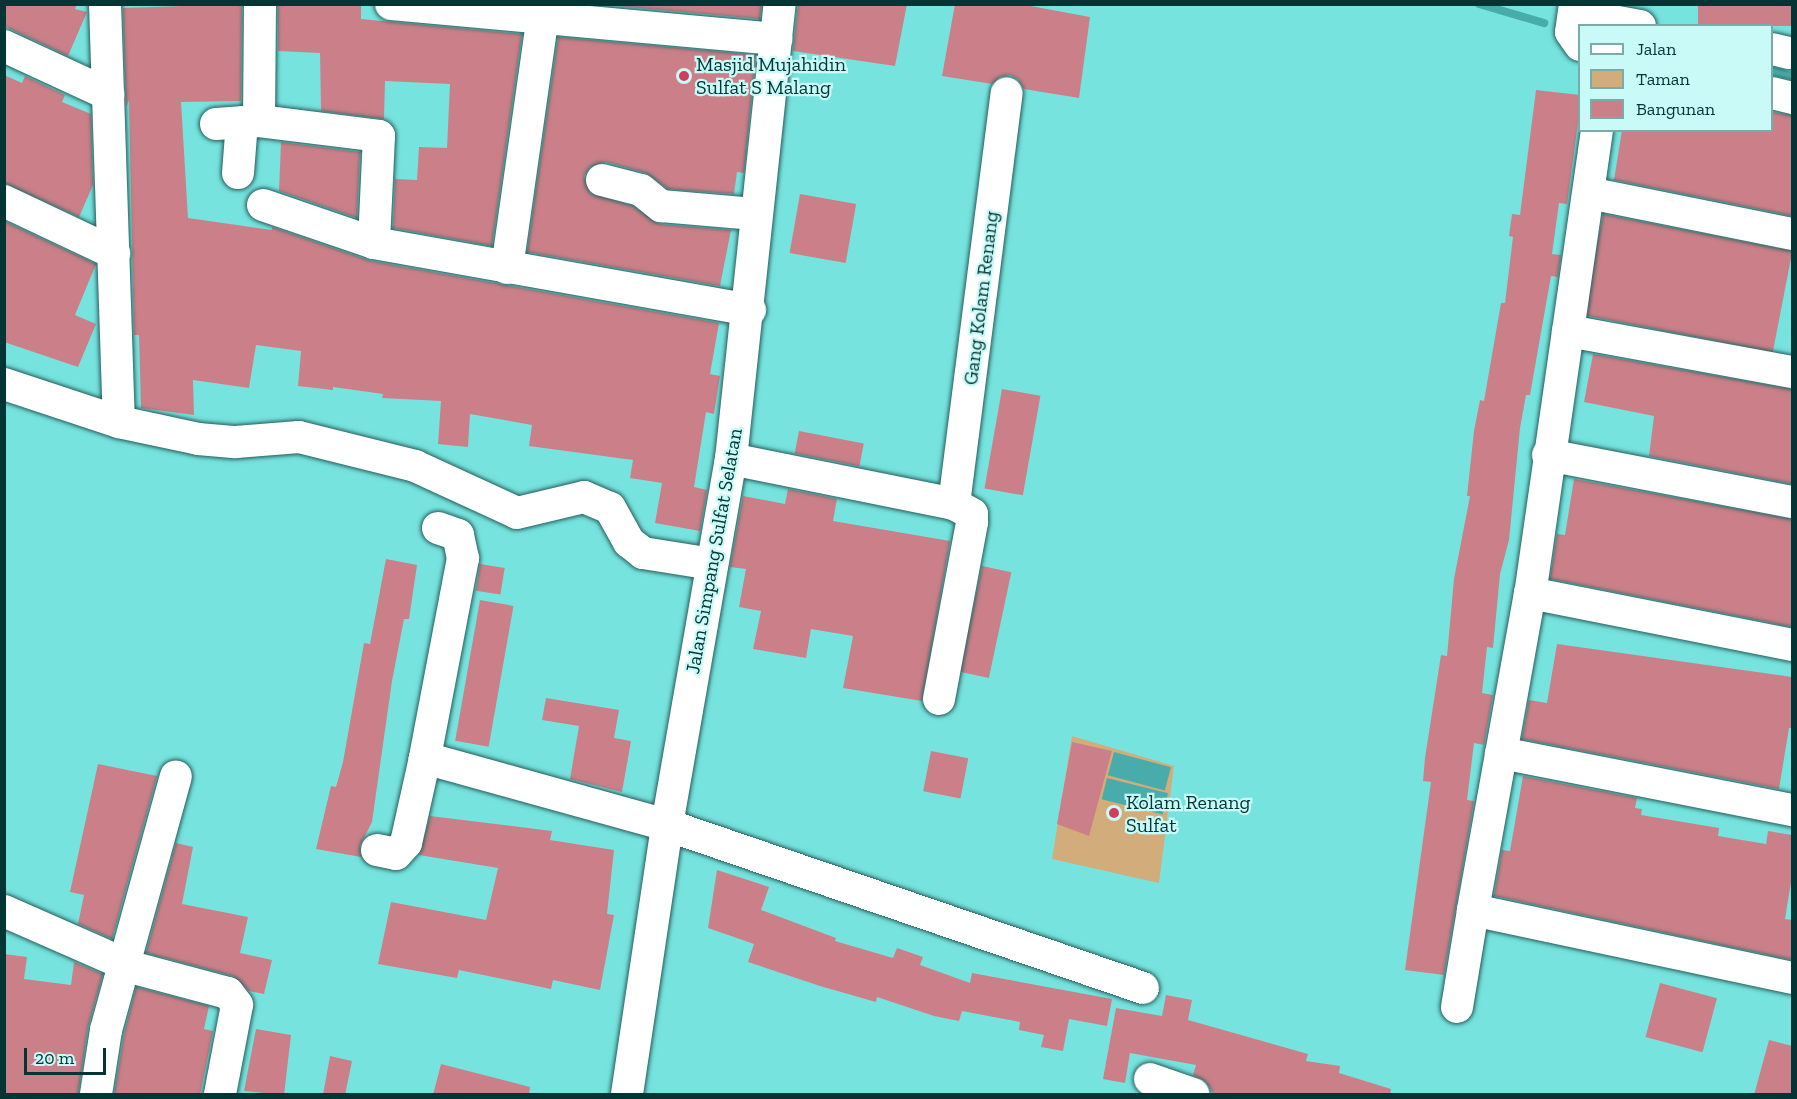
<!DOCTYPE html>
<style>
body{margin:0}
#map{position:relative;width:1797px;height:1099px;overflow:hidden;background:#77e3de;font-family:"Zilla Slab",serif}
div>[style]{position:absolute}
.green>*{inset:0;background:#d3ac7b}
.water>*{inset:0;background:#48adaa;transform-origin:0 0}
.stream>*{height:8px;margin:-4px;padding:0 4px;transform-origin:4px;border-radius:4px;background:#48adaa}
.building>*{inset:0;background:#cb8089;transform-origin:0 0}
.roads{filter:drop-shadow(0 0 2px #245e5c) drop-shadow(0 0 2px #245e5c)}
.minor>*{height:32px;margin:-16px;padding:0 16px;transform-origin:16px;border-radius:16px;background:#fff}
.dots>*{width:16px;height:16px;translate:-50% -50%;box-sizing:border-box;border:3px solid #c9faf7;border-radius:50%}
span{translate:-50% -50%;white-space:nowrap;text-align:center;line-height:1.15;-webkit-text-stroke:4.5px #c9faf7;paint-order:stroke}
.poi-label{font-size:20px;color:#023534}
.left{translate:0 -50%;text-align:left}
.street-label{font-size:20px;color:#023534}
.frame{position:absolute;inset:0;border:6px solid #023534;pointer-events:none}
.legend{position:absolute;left:1578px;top:24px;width:195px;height:108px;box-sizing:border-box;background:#c9faf7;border:2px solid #79aba9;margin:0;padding:8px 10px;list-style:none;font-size:18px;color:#023534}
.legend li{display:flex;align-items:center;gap:12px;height:30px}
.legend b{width:30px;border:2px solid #79aba9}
.scale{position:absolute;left:24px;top:1048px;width:82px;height:27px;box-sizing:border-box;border:3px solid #023534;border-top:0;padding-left:8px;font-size:18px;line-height:21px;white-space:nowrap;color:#023534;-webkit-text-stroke:4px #c9faf7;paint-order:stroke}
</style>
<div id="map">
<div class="green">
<i style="clip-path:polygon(1072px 736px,1174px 766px,1159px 883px,1052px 859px)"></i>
</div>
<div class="water">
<i style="left:1114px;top:752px;width:59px;height:24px;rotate:15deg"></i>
<i style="left:1107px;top:778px;width:63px;height:22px;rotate:14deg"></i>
</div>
<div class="stream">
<i style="left:1479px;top:4px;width:68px;rotate:16.3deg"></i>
<i style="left:1772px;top:71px;width:21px;rotate:14deg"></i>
</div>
<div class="building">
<i style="clip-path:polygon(4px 4px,77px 4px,75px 9px,87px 12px,68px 56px,4px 26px)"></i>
<i style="clip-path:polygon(242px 4px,241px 101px,181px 102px,188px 218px,272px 230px,272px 227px,371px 261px,719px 323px,710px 374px,720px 376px,714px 414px,706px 412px,694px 487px,707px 490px,700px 531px,655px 523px,662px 483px,630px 478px,633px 460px,529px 446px,532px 425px,470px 414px,468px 447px,438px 444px,441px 401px,382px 398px,383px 394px,333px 387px,333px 390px,298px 386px,301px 351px,256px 345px,249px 388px,193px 380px,194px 415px,141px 408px,139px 335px,134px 335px,129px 100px,126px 107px,123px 8px)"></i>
<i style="clip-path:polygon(278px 4px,361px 4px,361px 19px,522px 34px,492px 246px,393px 228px,395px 179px,417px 180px,419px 147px,447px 148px,450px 84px,385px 81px,384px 119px,321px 111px,320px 53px,278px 51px)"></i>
<i style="clip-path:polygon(595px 4px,762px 4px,760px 19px)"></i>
<i style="clip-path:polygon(798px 4px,907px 4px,895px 66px,793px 51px)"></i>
<i style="clip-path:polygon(955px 4px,1020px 4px,1090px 17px,1079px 98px,1024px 89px,1018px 79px,1010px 75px,1000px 77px,992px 84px,942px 76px)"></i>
<i style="left:1698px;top:4px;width:94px;height:22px"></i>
<i style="clip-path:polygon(558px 37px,756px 55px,744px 173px,737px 172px,734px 194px,668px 189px,646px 173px,606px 162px,590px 167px,584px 176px,590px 193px,633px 206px,659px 224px,731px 230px,720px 286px,527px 252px)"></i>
<i style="clip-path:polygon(4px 75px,22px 83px,25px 76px,65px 95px,62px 102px,91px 114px,93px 185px,79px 217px,4px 183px)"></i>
<i style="clip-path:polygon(1536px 90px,1580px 95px,1580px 108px,1567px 204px,1559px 203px,1552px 254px,1561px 255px,1558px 277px,1551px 276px,1530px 395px,1526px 395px,1520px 428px,1509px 540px,1500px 574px,1493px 648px,1487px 647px,1482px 693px,1493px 695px,1484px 745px,1474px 743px,1467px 800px,1474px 801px,1444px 975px,1405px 970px,1431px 782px,1423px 781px,1425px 758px,1441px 655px,1447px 656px,1454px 579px,1470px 496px,1467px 496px,1474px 431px,1480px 400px,1484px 401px,1501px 303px,1505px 303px,1513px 237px,1509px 236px,1512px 214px,1520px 215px)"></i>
<i style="clip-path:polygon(1772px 112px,1792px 115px,1792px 216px,1614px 180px,1622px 130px,1772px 130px)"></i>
<i style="clip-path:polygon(281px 142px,360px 152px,357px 218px,279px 191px)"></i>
<i style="left:800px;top:194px;width:57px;height:60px;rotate:10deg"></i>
<i style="left:1603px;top:214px;width:193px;height:103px;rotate:11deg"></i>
<i style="clip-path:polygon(4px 221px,96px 264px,75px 315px,96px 324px,78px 367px,4px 342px)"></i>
<i style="clip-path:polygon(1593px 354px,1792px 389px,1792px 484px,1649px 456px,1654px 416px,1584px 402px)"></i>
<i style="left:1002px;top:389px;width:39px;height:101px;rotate:10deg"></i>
<i style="left:799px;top:431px;width:66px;height:23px;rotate:11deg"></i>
<i style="clip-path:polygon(1574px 479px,1792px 519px,1792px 627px,1550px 579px,1557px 534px,1565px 535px)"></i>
<i style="clip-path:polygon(788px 489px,837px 499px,833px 521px,950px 541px,922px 701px,843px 688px,853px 636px,811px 629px,806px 658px,753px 649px,761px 611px,739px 607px,746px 569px,730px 567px,743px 496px,785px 504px)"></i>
<i style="clip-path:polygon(386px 559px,417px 565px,409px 619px,404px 619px,392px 681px,372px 822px,360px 846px,361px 857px,316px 849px,331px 786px,336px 787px,343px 762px,364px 643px,370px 644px)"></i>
<i style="left:480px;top:564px;width:25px;height:27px;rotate:9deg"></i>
<i style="left:982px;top:566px;width:30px;height:108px;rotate:12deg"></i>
<i style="left:480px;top:600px;width:34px;height:143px;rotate:10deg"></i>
<i style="clip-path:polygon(1557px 644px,1792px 677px,1792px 728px,1789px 728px,1779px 789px,1522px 739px,1529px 700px,1547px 703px)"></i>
<i style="clip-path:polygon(546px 698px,619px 710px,614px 738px,631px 741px,622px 792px,570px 779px,579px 726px,542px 720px)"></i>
<i style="clip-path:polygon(1072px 742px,1112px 751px,1089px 836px,1057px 824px)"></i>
<i style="left:931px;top:751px;width:38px;height:41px;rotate:11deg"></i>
<i style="clip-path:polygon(98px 764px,157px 776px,112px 939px,78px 924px,84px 895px,70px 892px)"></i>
<i style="clip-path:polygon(1523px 776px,1637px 798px,1635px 808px,1642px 809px,1641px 815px,1719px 828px,1718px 836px,1766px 844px,1768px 831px,1792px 835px,1792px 876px,1785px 919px,1792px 920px,1792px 960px,1494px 896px,1502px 850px,1510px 851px)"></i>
<i style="clip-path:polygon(430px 816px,552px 831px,550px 840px,614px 850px,607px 914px,614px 915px,600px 990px,553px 980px,551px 989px,459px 970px,457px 978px,378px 964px,391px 902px,486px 920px,498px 868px,419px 855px)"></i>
<i style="clip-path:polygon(176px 843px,193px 847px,182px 904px,248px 917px,240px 953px,272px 960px,264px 994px,249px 991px,233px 976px,146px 953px)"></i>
<i style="clip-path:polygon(717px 870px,769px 887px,761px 910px,836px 938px,835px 941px,893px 958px,897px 948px,923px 957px,920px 965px,970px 983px,972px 973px,1112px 999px,1107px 1026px,1069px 1019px,1063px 1051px,1041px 1047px,1044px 1035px,1019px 1030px,1020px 1022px,962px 1011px,959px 1021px,934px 1016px,877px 997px,876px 1002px,820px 986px,748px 962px,754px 944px,708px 928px)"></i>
<i style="clip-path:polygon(4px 954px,27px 957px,24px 979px,71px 985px,74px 962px,103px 974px,88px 1027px,78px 1095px,4px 1095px)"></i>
<i style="left:1660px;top:983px;width:59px;height:56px;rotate:15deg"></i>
<i style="clip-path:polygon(136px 987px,209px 1006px,204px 1029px,213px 1031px,200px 1095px,114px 1095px,124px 1034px)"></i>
<i style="clip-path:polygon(1166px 995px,1192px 1000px,1188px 1020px,1308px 1054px,1306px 1061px,1340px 1066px,1339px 1073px,1391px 1089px,1390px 1095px,1214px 1095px,1206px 1082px,1193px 1075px,1196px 1065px,1130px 1053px,1125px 1083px,1103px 1079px,1116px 1008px,1162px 1016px)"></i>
<i style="clip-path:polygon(256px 1029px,291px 1035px,284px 1095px,244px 1091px)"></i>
<i style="clip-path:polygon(1769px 1040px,1792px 1046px,1792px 1095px,1754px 1095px)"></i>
<i style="clip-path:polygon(330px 1056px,352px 1061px,345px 1095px,323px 1095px)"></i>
<i style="clip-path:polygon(441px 1064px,530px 1087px,529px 1095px,433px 1095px)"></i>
</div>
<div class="roads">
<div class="minor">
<i style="left:105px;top:4px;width:418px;rotate:88.1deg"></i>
<i style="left:119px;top:422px;width:81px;rotate:12.1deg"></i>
<i style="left:198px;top:439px;width:38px;rotate:5deg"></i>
<i style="left:236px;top:442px;width:63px;rotate:-4.5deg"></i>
<i style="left:299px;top:437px;width:120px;rotate:14deg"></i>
<i style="left:415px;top:466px;width:112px;rotate:24.7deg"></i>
<i style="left:517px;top:513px;width:69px;rotate:-13.4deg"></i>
<i style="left:584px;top:497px;width:28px;rotate:23deg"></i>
<i style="left:610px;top:508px;width:39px;rotate:61deg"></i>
<i style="left:629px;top:542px;width:18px;rotate:38deg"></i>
<i style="left:643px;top:553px;width:70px;rotate:9.1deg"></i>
<i style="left:391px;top:4px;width:387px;rotate:5.2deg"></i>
<i style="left:1575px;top:4px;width:28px;rotate:98deg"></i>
<i style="left:1571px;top:32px;width:16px;rotate:55deg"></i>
<i style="left:1574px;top:14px;width:67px;rotate:10.3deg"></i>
<i style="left:4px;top:46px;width:115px;rotate:24.8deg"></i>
<i style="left:1772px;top:49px;width:18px;rotate:13deg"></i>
<i style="left:1772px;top:93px;width:21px;rotate:14deg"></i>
<i style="left:259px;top:121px;width:117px;rotate:-89.5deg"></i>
<i style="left:216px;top:124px;width:43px;rotate:-4deg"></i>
<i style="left:259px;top:121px;width:121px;rotate:7.1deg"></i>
<i style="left:379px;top:136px;width:107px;rotate:92.7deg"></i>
<i style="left:1597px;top:130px;width:468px;rotate:98.2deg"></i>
<i style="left:1530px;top:593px;width:322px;rotate:100.2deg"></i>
<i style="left:1473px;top:910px;width:326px;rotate:12deg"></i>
<i style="left:238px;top:173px;width:51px;rotate:-85.5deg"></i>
<i style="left:602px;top:180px;width:40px;rotate:14.4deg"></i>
<i style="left:641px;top:190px;width:26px;rotate:39deg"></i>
<i style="left:661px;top:206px;width:94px;rotate:4.9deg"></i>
<i style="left:1589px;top:193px;width:207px;rotate:11.4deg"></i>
<i style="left:4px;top:201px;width:122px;rotate:25.3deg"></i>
<i style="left:263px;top:205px;width:117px;rotate:18.9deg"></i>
<i style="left:374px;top:243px;width:382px;rotate:10.1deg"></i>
<i style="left:507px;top:268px;width:249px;rotate:-81.9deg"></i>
<i style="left:1568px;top:331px;width:228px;rotate:10.4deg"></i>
<i style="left:4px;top:384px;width:121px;rotate:18.3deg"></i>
<i style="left:1548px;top:455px;width:248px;rotate:10.9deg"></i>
<i style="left:731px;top:459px;width:227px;rotate:11.4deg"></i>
<i style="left:438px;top:528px;width:21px;rotate:19deg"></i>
<i style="left:458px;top:535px;width:24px;rotate:78deg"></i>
<i style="left:463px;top:558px;width:204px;rotate:100.8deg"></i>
<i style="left:425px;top:758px;width:251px;rotate:15.5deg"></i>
<i style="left:667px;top:825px;width:503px;rotate:18.9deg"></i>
<i style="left:1530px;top:593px;width:267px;rotate:11.2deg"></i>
<i style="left:939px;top:699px;width:180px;rotate:-79.4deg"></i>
<i style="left:972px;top:522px;width:8px;rotate:-90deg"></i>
<i style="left:972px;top:514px;width:21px;rotate:-151deg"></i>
<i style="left:954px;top:504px;width:414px;rotate:-82.7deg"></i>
<i style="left:1501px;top:753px;width:297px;rotate:11.1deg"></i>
<i style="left:377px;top:850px;width:19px;rotate:12deg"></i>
<i style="left:396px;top:854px;width:15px;rotate:-48deg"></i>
<i style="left:406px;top:843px;width:87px;rotate:-77.4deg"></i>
<i style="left:4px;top:911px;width:142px;rotate:23.7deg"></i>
<i style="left:134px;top:968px;width:97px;rotate:14.9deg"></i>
<i style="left:228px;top:993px;width:15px;rotate:53deg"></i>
<i style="left:237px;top:1005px;width:91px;rotate:100.8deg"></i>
<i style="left:1457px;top:1007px;width:98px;rotate:-80.6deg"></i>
<i style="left:1150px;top:1079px;width:46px;rotate:19.2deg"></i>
<i style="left:96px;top:1094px;width:65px;rotate:-81.1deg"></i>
<i style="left:106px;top:1030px;width:263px;rotate:-74.6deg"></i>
<i style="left:627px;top:1094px;width:272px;rotate:-81.5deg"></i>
<i style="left:667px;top:825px;width:372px;rotate:-80.1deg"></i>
<i style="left:731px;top:459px;width:458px;rotate:-83.9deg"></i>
</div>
</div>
<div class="dots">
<i style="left:684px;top:76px;background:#ce3e5d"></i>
<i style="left:1114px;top:813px;background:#ce3e5d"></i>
</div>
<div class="poi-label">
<span class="left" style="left:696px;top:76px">Masjid Mujahidin<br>Sulfat S Malang</span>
<span class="left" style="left:1126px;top:814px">Kolam Renang<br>Sulfat</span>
</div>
<div class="street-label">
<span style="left:981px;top:298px;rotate:-83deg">Gang Kolam Renang</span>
<span style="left:714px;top:551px;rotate:-80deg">Jalan Simpang Sulfat Selatan</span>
</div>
<div class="frame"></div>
<ul class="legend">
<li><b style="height:8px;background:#fff"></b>Jalan</li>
<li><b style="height:16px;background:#d3ac7b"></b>Taman</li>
<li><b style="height:16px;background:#cb8089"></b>Bangunan</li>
</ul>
<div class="scale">20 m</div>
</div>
